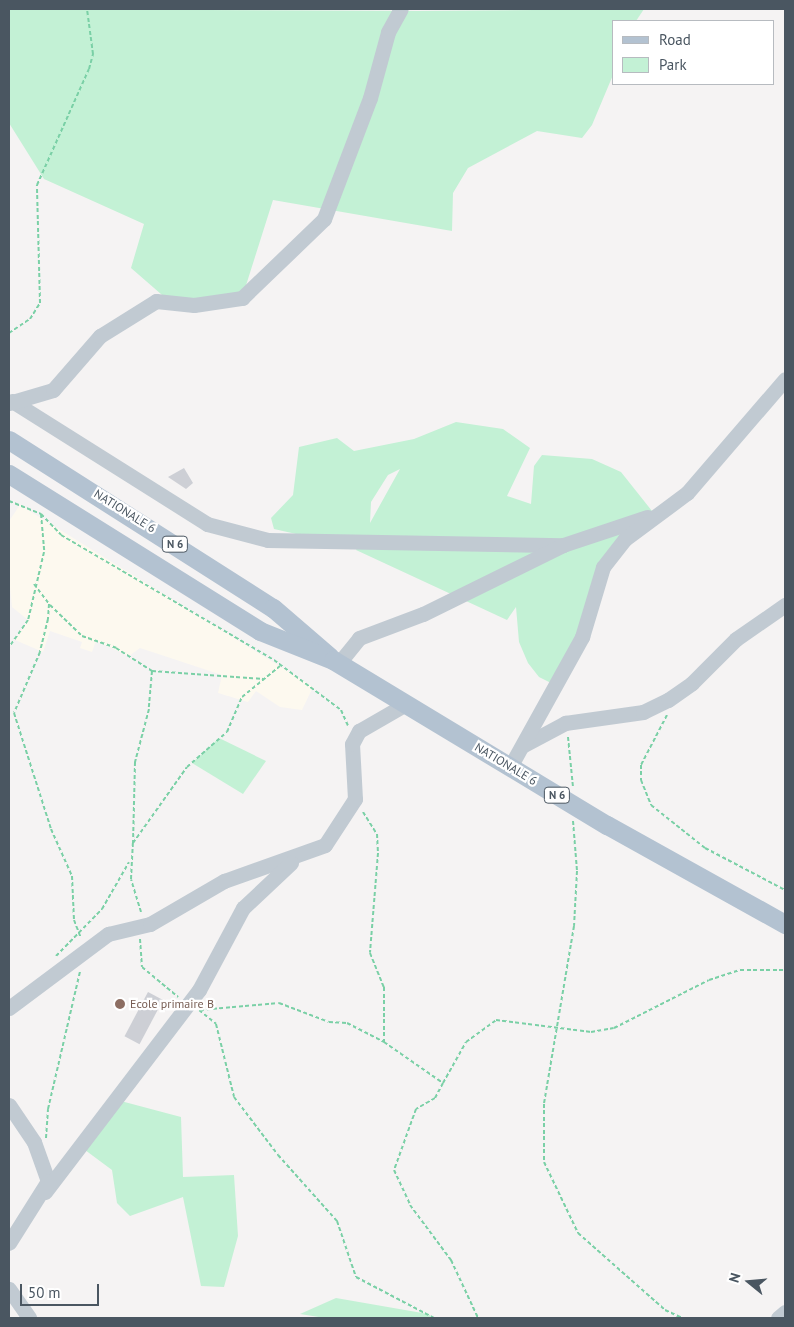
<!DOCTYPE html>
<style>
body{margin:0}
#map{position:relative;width:794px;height:1327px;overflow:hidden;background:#f5f3f3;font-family:"PT Sans",sans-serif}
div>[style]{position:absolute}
.commercial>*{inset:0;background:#fdf9ef}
.green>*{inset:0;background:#c3f1d5}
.building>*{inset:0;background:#cdcfd5;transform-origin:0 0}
.path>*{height:2px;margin-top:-1px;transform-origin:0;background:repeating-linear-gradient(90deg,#7ad0a6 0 4px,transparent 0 6.5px)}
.minor>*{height:15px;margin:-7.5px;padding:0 7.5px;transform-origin:7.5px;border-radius:7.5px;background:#c1cad2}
.major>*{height:19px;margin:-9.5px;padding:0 9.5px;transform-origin:9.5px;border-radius:9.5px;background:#b3c2d1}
.dots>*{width:14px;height:14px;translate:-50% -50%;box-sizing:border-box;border:2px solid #fff;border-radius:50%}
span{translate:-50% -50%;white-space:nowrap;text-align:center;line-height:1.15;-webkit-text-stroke:4.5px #fff;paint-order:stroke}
.shield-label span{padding:1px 4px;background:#fff;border:1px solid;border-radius:4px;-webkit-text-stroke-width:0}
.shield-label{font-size:11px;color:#4a5661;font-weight:700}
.street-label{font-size:12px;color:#4a5661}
.education-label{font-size:12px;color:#785e54}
.left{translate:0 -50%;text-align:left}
.frame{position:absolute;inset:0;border:10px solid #4a5661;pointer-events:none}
.legend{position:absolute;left:612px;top:20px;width:162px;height:65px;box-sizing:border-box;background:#fff;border:1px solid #b7bbc0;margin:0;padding:6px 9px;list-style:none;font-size:15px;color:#4a5661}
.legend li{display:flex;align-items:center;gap:10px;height:25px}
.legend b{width:25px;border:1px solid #b7bbc0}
.north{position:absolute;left:724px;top:1257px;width:50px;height:50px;-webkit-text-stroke:4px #fff;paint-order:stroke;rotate:287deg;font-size:14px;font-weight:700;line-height:20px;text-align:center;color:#4a5661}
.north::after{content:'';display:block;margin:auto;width:18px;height:22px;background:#4a5661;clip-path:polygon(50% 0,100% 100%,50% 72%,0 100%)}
.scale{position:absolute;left:20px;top:1284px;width:79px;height:22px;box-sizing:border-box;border:2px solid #4a5661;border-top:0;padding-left:6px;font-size:15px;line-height:18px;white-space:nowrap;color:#4a5661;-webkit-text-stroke:4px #fff;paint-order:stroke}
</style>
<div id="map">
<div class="commercial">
<i style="clip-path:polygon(20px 505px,313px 687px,302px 710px,280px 707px,256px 691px,248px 702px,218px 693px,222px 675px,140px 648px,129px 656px,96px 641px,92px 652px,80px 648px,82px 642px,50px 631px,43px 652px,15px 640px,28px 620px,12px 607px,9px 578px,9px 521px)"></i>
</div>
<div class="green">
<i style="clip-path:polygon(9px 9px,418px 11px,644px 9px,636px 21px,613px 21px,613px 75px,592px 125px,582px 138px,537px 131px,468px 168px,453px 193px,452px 231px,273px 200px,242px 298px,169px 301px,131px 268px,144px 224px,44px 179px,9px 123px)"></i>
<i style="clip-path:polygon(evenodd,456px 422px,503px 429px,530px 448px,507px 496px,531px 504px,534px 466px,542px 455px,592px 459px,621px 472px,652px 511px,603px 567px,557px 686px,539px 677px,528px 663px,519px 642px,516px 607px,507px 620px,356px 550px,363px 537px,314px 538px,274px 529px,271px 518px,293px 495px,299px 447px,337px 438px,354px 451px,414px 439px,456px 422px,400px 469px,370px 523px,371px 502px,388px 475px,400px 469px)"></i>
<i style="clip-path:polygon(219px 738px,266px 761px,243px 794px,192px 763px)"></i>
<i style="clip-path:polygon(117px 1100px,181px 1117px,183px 1177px,234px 1175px,238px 1236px,224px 1287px,201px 1286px,183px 1197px,130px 1216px,117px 1203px,112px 1170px,81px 1147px)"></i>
<i style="clip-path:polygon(336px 1298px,428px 1314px,434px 1318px,325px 1318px,300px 1314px)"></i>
</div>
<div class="building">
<i style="clip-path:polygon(184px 468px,193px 483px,186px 489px,168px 477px)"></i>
<i style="left:148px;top:992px;width:17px;height:50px;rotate:28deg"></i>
</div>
<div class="path">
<i style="left:9px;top:333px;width:25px;rotate:-34deg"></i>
<i style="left:30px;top:319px;width:19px;rotate:-58deg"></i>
<i style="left:40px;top:303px;width:118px;rotate:-91.5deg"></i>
<i style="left:37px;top:185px;width:127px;rotate:-65.9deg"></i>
<i style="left:89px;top:69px;width:16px;rotate:-75deg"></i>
<i style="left:93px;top:54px;width:45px;rotate:-97.6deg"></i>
<i style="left:9px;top:501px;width:35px;rotate:22deg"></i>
<i style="left:41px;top:514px;width:38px;rotate:85deg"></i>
<i style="left:44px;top:552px;width:70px;rotate:103.2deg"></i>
<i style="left:28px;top:620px;width:33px;rotate:125deg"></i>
<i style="left:41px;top:514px;width:29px;rotate:46deg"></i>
<i style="left:61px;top:535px;width:247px;rotate:30.4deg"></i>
<i style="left:274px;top:660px;width:84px;rotate:36.7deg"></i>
<i style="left:341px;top:710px;width:17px;rotate:66deg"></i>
<i style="left:34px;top:584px;width:25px;rotate:53deg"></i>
<i style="left:49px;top:604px;width:15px;rotate:94deg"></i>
<i style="left:48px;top:619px;width:34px;rotate:104deg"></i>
<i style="left:40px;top:652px;width:66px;rotate:113.1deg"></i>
<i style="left:14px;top:713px;width:122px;rotate:72.3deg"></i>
<i style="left:51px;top:829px;width:51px;rotate:65.9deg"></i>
<i style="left:72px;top:876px;width:44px;rotate:87.4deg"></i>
<i style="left:74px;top:920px;width:19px;rotate:69deg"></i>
<i style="left:50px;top:605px;width:45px;rotate:44.1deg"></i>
<i style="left:82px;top:636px;width:36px;rotate:19deg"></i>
<i style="left:116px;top:648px;width:43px;rotate:32.6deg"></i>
<i style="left:152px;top:671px;width:38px;rotate:95deg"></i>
<i style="left:149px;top:709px;width:55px;rotate:104.8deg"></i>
<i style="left:135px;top:762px;width:81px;rotate:91.4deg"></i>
<i style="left:152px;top:671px;width:112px;rotate:4.1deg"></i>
<i style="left:667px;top:715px;width:56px;rotate:117.5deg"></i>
<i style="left:641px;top:765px;width:15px;rotate:90deg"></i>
<i style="left:641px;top:780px;width:27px;rotate:68deg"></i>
<i style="left:651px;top:805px;width:69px;rotate:38.5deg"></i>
<i style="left:705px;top:848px;width:90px;rotate:27.7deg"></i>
<i style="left:568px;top:737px;width:50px;rotate:84.3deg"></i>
<i style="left:363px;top:812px;width:26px;rotate:58deg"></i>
<i style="left:377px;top:834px;width:19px;rotate:87deg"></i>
<i style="left:378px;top:853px;width:100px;rotate:94.6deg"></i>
<i style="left:370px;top:953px;width:37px;rotate:68deg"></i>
<i style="left:384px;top:987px;width:55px;rotate:90deg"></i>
<i style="left:384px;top:1042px;width:72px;rotate:34.8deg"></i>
<i style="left:443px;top:1083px;width:47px;rotate:-60.7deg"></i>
<i style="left:466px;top:1042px;width:37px;rotate:-36deg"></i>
<i style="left:496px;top:1020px;width:96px;rotate:7.2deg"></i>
<i style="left:591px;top:1032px;width:23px;rotate:-10deg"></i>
<i style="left:614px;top:1028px;width:106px;rotate:-26.8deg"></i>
<i style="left:709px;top:980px;width:33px;rotate:-18deg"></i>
<i style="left:740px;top:970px;width:45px"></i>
<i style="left:573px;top:821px;width:50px;rotate:85.4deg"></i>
<i style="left:577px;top:871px;width:55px;rotate:93.1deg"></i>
<i style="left:574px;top:926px;width:181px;rotate:99.6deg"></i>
<i style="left:544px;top:1104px;width:58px;rotate:90deg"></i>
<i style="left:544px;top:1162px;width:79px;rotate:64.4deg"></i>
<i style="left:578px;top:1233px;width:116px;rotate:41.5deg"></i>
<i style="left:665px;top:1310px;width:19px;rotate:25deg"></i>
<i style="left:141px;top:912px;width:34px;rotate:-107deg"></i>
<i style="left:131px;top:879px;width:36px;rotate:-87deg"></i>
<i style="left:133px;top:843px;width:93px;rotate:-54.6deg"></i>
<i style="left:187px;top:767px;width:53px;rotate:-41.2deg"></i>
<i style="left:227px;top:732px;width:38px;rotate:-67deg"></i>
<i style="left:242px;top:697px;width:49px;rotate:-39.2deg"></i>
<i style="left:140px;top:939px;width:28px;rotate:86deg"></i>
<i style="left:142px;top:967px;width:47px;rotate:39.8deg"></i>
<i style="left:56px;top:956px;width:66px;rotate:-45.6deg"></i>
<i style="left:102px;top:909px;width:54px;rotate:-60.1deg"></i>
<i style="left:199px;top:1010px;width:22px;rotate:39deg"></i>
<i style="left:216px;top:1024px;width:75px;rotate:76.1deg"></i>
<i style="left:234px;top:1097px;width:73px;rotate:52.8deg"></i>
<i style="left:278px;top:1155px;width:89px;rotate:48.2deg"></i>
<i style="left:337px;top:1221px;width:59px;rotate:71.3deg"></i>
<i style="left:356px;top:1277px;width:88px;rotate:27.7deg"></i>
<i style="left:200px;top:1010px;width:79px;rotate:-5.1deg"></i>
<i style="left:279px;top:1003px;width:53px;rotate:20.8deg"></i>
<i style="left:329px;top:1022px;width:18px;rotate:3deg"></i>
<i style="left:347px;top:1023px;width:42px;rotate:27.2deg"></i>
<i style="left:443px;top:1083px;width:17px;rotate:118deg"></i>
<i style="left:435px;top:1098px;width:22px;rotate:150deg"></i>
<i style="left:416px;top:1109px;width:65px;rotate:109.8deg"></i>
<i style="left:394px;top:1170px;width:38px;rotate:65deg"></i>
<i style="left:410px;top:1205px;width:69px;rotate:53.3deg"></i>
<i style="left:451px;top:1260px;width:64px;rotate:65deg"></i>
<i style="left:46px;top:1138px;width:29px;rotate:-86deg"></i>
<i style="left:48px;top:1109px;width:141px;rotate:-76.9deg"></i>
</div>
<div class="minor">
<i style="left:12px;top:401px;width:231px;rotate:32.2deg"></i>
<i style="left:207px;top:524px;width:63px;rotate:14.7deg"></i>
<i style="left:268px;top:540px;width:295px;rotate:1deg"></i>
<i style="left:9px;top:403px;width:46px;rotate:-16.5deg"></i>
<i style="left:53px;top:390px;width:72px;rotate:-49deg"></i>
<i style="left:100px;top:336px;width:66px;rotate:-32deg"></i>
<i style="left:156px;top:301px;width:38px;rotate:6deg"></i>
<i style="left:194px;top:305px;width:49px;rotate:-8.3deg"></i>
<i style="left:242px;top:298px;width:114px;rotate:-43.9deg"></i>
<i style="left:324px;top:219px;width:129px;rotate:-69.2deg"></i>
<i style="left:370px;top:98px;width:68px;rotate:-74.7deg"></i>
<i style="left:388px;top:32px;width:26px;rotate:-61deg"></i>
<i style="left:339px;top:663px;width:32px;rotate:-51deg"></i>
<i style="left:359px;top:638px;width:68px;rotate:-20.6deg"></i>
<i style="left:423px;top:614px;width:156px;rotate:-26.2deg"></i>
<i style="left:563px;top:545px;width:89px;rotate:-18.4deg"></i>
<i style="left:524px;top:745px;width:47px;rotate:-28.2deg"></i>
<i style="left:565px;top:723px;width:79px;rotate:-8deg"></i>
<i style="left:643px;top:712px;width:28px;rotate:-26deg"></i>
<i style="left:668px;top:700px;width:29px;rotate:-35deg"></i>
<i style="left:692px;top:683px;width:62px;rotate:-45deg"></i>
<i style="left:736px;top:639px;width:60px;rotate:-34.8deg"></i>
<i style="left:510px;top:767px;width:149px;rotate:-61deg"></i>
<i style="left:582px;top:637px;width:73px;rotate:-73.3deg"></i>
<i style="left:603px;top:567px;width:36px;rotate:-52deg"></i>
<i style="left:625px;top:539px;width:77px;rotate:-36.6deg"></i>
<i style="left:687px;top:493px;width:150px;rotate:-49.3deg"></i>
<i style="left:9px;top:1008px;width:124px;rotate:-36.8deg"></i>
<i style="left:108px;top:934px;width:43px;rotate:-13.4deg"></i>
<i style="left:150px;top:924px;width:86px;rotate:-30.2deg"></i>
<i style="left:224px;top:881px;width:107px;rotate:-19.6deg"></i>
<i style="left:325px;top:845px;width:55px;rotate:-56.9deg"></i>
<i style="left:355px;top:799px;width:55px;rotate:-93.1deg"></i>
<i style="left:352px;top:744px;width:15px;rotate:-62deg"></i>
<i style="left:359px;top:731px;width:54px;rotate:-29.9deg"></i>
<i style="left:9px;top:1105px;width:45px;rotate:56deg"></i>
<i style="left:34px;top:1142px;width:41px;rotate:70.3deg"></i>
<i style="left:48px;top:1181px;width:73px;rotate:122.2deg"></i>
<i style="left:45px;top:1192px;width:254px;rotate:-52.7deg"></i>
<i style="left:199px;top:990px;width:93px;rotate:-61.8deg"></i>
<i style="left:243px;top:908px;width:66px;rotate:-43.2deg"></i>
<i style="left:9px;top:1289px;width:35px;rotate:55deg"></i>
<i style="left:778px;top:1318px;width:9px;rotate:-41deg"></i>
</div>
<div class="major">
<i style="left:9px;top:440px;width:313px;rotate:32.5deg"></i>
<i style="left:273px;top:608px;width:75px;rotate:40.7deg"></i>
<i style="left:9px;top:474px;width:296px;rotate:32deg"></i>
<i style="left:260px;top:631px;width:79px;rotate:21.7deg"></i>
<i style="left:333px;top:660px;width:320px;rotate:31.1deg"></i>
<i style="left:607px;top:825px;width:204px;rotate:29.1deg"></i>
</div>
<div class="dots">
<i style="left:120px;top:1004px;background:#8d6e63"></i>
</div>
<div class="shield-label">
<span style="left:175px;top:544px">N 6</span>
<span style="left:557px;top:795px">N 6</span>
</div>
<div class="street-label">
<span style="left:125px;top:511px;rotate:32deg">NATIONALE 6</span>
<span style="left:506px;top:764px;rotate:31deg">NATIONALE 6</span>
</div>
<div class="education-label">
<span class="left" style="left:130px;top:1004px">Ecole primaire B</span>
</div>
<div class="frame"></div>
<ul class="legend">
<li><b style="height:6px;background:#b3c2d1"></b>Road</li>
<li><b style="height:14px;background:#c3f1d5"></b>Park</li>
</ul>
<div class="north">N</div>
<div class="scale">50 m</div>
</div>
